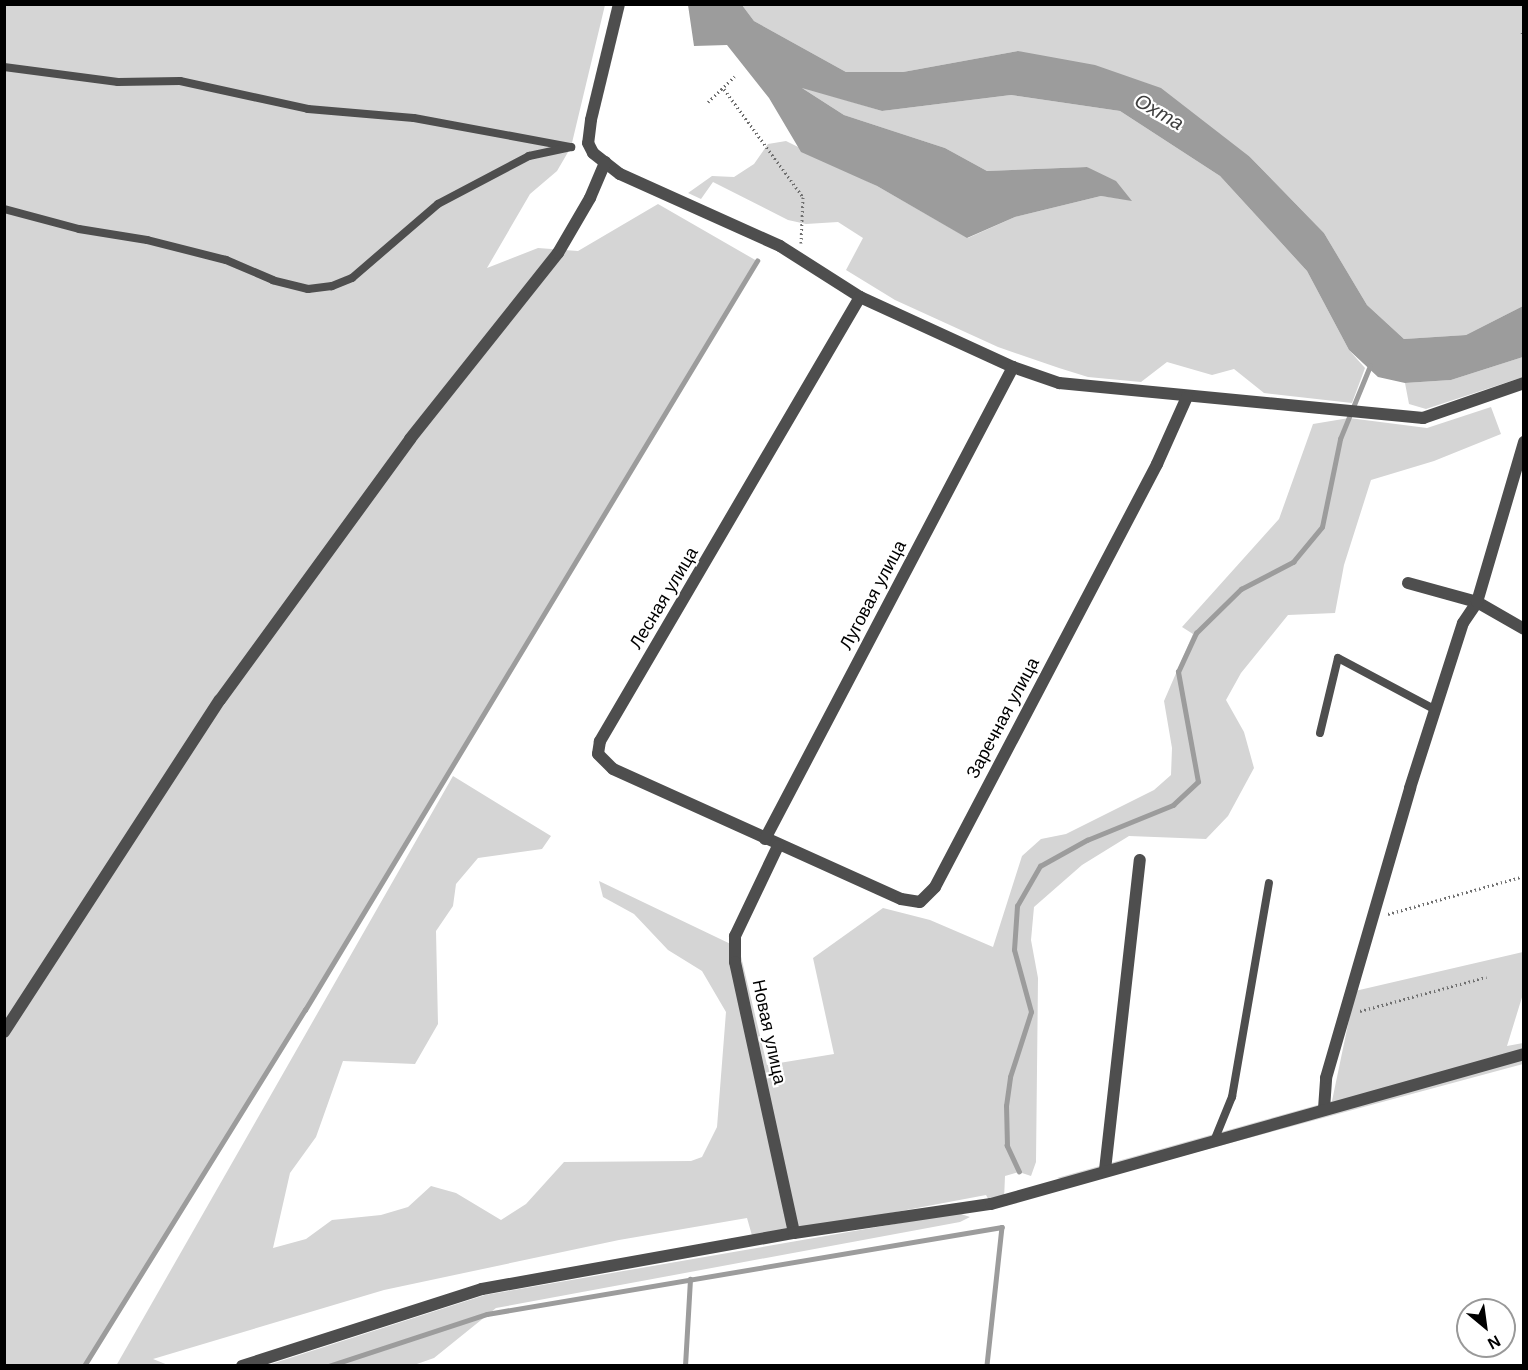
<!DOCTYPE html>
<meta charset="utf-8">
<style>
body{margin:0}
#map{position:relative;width:1528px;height:1370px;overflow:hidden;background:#fff;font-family:Arial,sans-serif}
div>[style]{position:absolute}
.green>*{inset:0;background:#d5d5d5}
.water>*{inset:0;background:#9c9c9c}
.stream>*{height:4.5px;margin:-2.25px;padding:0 2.25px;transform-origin:2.25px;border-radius:2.25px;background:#9c9c9c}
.path>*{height:3px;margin-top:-1.5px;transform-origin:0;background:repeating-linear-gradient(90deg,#707070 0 1.5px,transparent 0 4.5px)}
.service>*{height:8px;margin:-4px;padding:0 4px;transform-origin:4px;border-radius:4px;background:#4e4e4e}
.minor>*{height:12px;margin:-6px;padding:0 6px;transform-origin:6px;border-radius:6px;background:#4e4e4e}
span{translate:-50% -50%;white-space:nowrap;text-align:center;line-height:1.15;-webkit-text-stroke:4.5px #fff;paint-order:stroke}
.street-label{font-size:18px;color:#000}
.water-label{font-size:20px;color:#3d3d3d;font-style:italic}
.frame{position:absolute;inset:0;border:6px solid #000;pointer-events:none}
.north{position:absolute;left:1456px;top:1298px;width:60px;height:60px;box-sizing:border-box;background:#fff;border:2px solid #999;border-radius:50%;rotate:151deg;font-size:16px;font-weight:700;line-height:24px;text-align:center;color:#000}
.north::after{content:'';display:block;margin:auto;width:21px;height:27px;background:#000;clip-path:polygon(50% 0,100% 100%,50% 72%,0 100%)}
</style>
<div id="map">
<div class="green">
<i style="clip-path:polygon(4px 5px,605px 5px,571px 147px,557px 171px,530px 194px,487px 268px,538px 248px,578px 251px,658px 204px,757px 261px,305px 1010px,84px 1365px,5px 1365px)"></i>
<i style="clip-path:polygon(742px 5px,1523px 5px,1523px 306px,1466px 335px,1404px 339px,1367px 305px,1324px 233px,1250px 157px,1018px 51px,903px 72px,846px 72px,754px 21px)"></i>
<i style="clip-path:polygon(799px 86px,882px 111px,1011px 95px,1120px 111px,1220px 176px,1307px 271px,1349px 350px,1365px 368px,1352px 403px,1264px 393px,1234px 369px,1212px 375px,1167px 362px,1141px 382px,1088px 377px,1059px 368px,998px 347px,895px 300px,846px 270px,863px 238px,838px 222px,806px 224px,788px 220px,713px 182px,701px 199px,688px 193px,712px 176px,734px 177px,754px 164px,768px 144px,786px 141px,877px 186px,968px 238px,1015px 217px,1101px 196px,1131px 200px,1087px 167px,987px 171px,945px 148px,844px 115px)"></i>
<i style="clip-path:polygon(1523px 357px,1523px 377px,1426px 409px,1409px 404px,1405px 383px,1451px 380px)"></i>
<i style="clip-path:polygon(1491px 407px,1501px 434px,1434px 461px,1371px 480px,1344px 565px,1335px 613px,1288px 615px,1241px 673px,1226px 700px,1244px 732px,1254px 768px,1228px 816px,1206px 839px,1129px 836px,1082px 865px,1034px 907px,1031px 940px,1038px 978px,1036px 1162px,1031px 1176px,1019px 1172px,1005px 1176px,1004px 1200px,991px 1204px,986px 1195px,753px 1239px,747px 1218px,619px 1240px,384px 1290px,153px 1359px,168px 1365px,116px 1366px,453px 776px,551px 836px,542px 849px,478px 858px,456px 884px,453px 906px,436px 931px,438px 1024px,415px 1064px,343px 1061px,316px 1137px,290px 1173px,273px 1248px,306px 1239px,332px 1220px,381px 1215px,408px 1207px,431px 1186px,456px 1193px,501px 1220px,526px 1204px,564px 1162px,691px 1161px,702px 1157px,717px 1127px,726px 1012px,702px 971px,668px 950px,634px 914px,603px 897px,599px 881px,739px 948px,767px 1065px,834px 1054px,813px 958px,883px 908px,930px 920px,993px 947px,1022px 856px,1041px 839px,1066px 834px,1154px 790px,1171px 775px,1172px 748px,1164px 701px,1193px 634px,1182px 627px,1279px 519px,1313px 424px,1349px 418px,1427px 428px)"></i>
<i style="clip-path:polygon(1523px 952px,1523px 994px,1507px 1046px,1523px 1043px,1523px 1064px,1082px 1183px,1057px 1178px,1332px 1101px,1355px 991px)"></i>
<i style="clip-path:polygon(958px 1213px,970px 1217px,960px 1222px,496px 1308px,434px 1358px,414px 1365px,265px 1366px,485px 1295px)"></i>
</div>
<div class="water">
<i style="clip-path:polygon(688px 5px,742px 5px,754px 21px,846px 72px,903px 72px,1018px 51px,1095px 65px,1161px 88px,1250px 157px,1324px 233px,1367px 305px,1404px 339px,1466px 335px,1523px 306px,1523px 357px,1451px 380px,1405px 383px,1378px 377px,1349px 350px,1307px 271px,1220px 176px,1120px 111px,1011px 95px,882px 111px,802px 88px,844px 115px,945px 148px,987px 171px,1087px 167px,1116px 181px,1132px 201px,1101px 196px,1015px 217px,967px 238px,877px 186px,801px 152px,769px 98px,727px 45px,694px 46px)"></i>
</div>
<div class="stream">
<i style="left:1019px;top:1172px;width:29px;rotate:-115deg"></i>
<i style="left:1007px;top:1146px;width:40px;rotate:-91.4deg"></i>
<i style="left:1006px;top:1106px;width:29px;rotate:-82deg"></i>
<i style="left:1010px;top:1077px;width:68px;rotate:-72.1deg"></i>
<i style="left:1031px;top:1012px;width:64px;rotate:-105.3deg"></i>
<i style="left:1014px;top:950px;width:44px;rotate:-86.1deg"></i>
<i style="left:1017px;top:906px;width:46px;rotate:-60.1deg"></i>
<i style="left:1040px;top:866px;width:54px;rotate:-29deg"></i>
<i style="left:1087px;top:840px;width:93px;rotate:-22.1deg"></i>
<i style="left:1173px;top:805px;width:34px;rotate:-43deg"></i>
<i style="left:1198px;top:782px;width:112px;rotate:-100.3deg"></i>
<i style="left:1178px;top:672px;width:43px;rotate:-65.2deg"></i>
<i style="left:1196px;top:633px;width:63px;rotate:-44.4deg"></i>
<i style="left:1241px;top:589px;width:59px;rotate:-27.4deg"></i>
<i style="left:1293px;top:562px;width:45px;rotate:-50.4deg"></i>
<i style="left:1322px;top:527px;width:90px;rotate:-78.4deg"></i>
<i style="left:1340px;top:439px;width:79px;rotate:-67.7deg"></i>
<i style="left:84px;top:1366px;width:419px;rotate:-58.2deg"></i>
<i style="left:305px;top:1010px;width:875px;rotate:-58.89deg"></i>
<i style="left:329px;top:1366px;width:166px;rotate:-18.2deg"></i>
<i style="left:487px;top:1314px;width:522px;rotate:-9.59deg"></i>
<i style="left:1002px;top:1227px;width:140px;rotate:96.2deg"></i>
<i style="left:685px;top:1366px;width:87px;rotate:-86.7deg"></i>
</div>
<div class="path">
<i style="left:1522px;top:34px;width:5px;rotate:-68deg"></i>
<i style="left:724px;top:89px;width:134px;rotate:53.8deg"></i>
<i style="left:803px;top:197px;width:46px;rotate:92.5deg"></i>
<i style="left:708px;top:102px;width:37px;rotate:-44deg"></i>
<i style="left:1388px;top:914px;width:141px;rotate:-15.6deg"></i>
<i style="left:1360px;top:1011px;width:131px;rotate:-15.1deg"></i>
</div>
<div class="service">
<i style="left:4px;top:67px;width:115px;rotate:7.5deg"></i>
<i style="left:118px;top:82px;width:62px;rotate:-0.9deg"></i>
<i style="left:180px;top:81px;width:131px;rotate:12.3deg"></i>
<i style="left:308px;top:109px;width:106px;rotate:4.9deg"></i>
<i style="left:414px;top:118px;width:160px;rotate:10.5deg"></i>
<i style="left:571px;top:147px;width:43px;rotate:167.9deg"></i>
<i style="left:529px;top:156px;width:103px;rotate:152.2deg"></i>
<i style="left:438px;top:204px;width:113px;rotate:139.3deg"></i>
<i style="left:352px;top:278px;width:22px;rotate:158deg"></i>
<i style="left:332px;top:286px;width:24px;rotate:173deg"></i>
<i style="left:308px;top:289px;width:36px;rotate:-166deg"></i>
<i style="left:273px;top:280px;width:51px;rotate:-156.9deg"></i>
<i style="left:226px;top:260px;width:81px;rotate:-165.8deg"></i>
<i style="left:147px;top:240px;width:69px;rotate:-170.8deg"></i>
<i style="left:79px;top:229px;width:78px;rotate:-165.1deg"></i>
<i style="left:1320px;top:733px;width:77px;rotate:-76.5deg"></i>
<i style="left:1338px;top:658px;width:111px;rotate:28deg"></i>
<i style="left:1214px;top:1141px;width:48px;rotate:-67.8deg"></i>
<i style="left:1232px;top:1097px;width:217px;rotate:-80.2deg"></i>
</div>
<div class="minor">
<i style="left:619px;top:4px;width:119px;rotate:103.6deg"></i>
<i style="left:591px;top:120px;width:23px;rotate:97deg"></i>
<i style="left:588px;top:143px;width:11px;rotate:63deg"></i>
<i style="left:593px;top:153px;width:34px;rotate:38deg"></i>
<i style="left:620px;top:174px;width:175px;rotate:24.2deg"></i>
<i style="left:780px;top:246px;width:95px;rotate:32.5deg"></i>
<i style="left:860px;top:297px;width:168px;rotate:24.6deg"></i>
<i style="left:1013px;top:367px;width:49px;rotate:19.2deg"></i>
<i style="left:1059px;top:383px;width:366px;rotate:5.5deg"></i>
<i style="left:1423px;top:418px;width:107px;rotate:-19.1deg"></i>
<i style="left:860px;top:297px;width:515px;rotate:120.35deg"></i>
<i style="left:600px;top:741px;width:13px;rotate:99deg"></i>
<i style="left:598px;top:754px;width:21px;rotate:45deg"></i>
<i style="left:613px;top:769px;width:316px;rotate:24.3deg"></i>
<i style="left:901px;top:899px;width:19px;rotate:9deg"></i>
<i style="left:920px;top:902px;width:21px;rotate:-45deg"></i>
<i style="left:935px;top:887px;width:478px;rotate:-62.3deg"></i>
<i style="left:1157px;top:464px;width:73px;rotate:-65.9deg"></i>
<i style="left:1408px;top:583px;width:72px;rotate:15.4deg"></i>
<i style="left:1477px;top:602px;width:54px;rotate:29.9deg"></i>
<i style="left:765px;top:839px;width:533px;rotate:-62.28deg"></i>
<i style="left:778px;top:846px;width:100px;rotate:115.5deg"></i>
<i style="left:735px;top:936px;width:26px;rotate:90deg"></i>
<i style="left:735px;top:962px;width:277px;rotate:77.7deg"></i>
<i style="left:4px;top:1032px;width:396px;rotate:-57deg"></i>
<i style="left:220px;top:700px;width:323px;rotate:-53.9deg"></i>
<i style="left:410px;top:439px;width:238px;rotate:-51.5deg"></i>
<i style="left:558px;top:253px;width:64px;rotate:-59.8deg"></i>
<i style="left:590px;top:198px;width:39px;rotate:-67deg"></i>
<i style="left:1324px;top:1109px;width:31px;rotate:-86deg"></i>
<i style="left:1326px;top:1078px;width:302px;rotate:-73.8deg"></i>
<i style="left:1410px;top:788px;width:173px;rotate:-72.2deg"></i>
<i style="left:1463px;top:623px;width:25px;rotate:-56deg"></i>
<i style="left:1477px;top:602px;width:167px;rotate:-73.6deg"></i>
<i style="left:1105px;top:1170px;width:312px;rotate:-83.6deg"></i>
<i style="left:242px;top:1366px;width:252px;rotate:-17.8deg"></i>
<i style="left:482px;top:1289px;width:317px;rotate:-10.2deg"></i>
<i style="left:794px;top:1233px;width:199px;rotate:-8.4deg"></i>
<i style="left:991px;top:1204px;width:554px;rotate:-15.72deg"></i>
</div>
<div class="street-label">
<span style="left:873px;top:595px;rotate:-62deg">Луговая улица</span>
<span style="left:664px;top:598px;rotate:-59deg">Лесная улица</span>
<span style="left:1003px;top:718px;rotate:-62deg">Заречная улица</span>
<span style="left:769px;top:1032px;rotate:78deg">Новая улица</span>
</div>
<div class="water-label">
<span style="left:1159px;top:112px;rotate:30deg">Охта</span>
</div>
<div class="frame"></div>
<div class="north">N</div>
</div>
